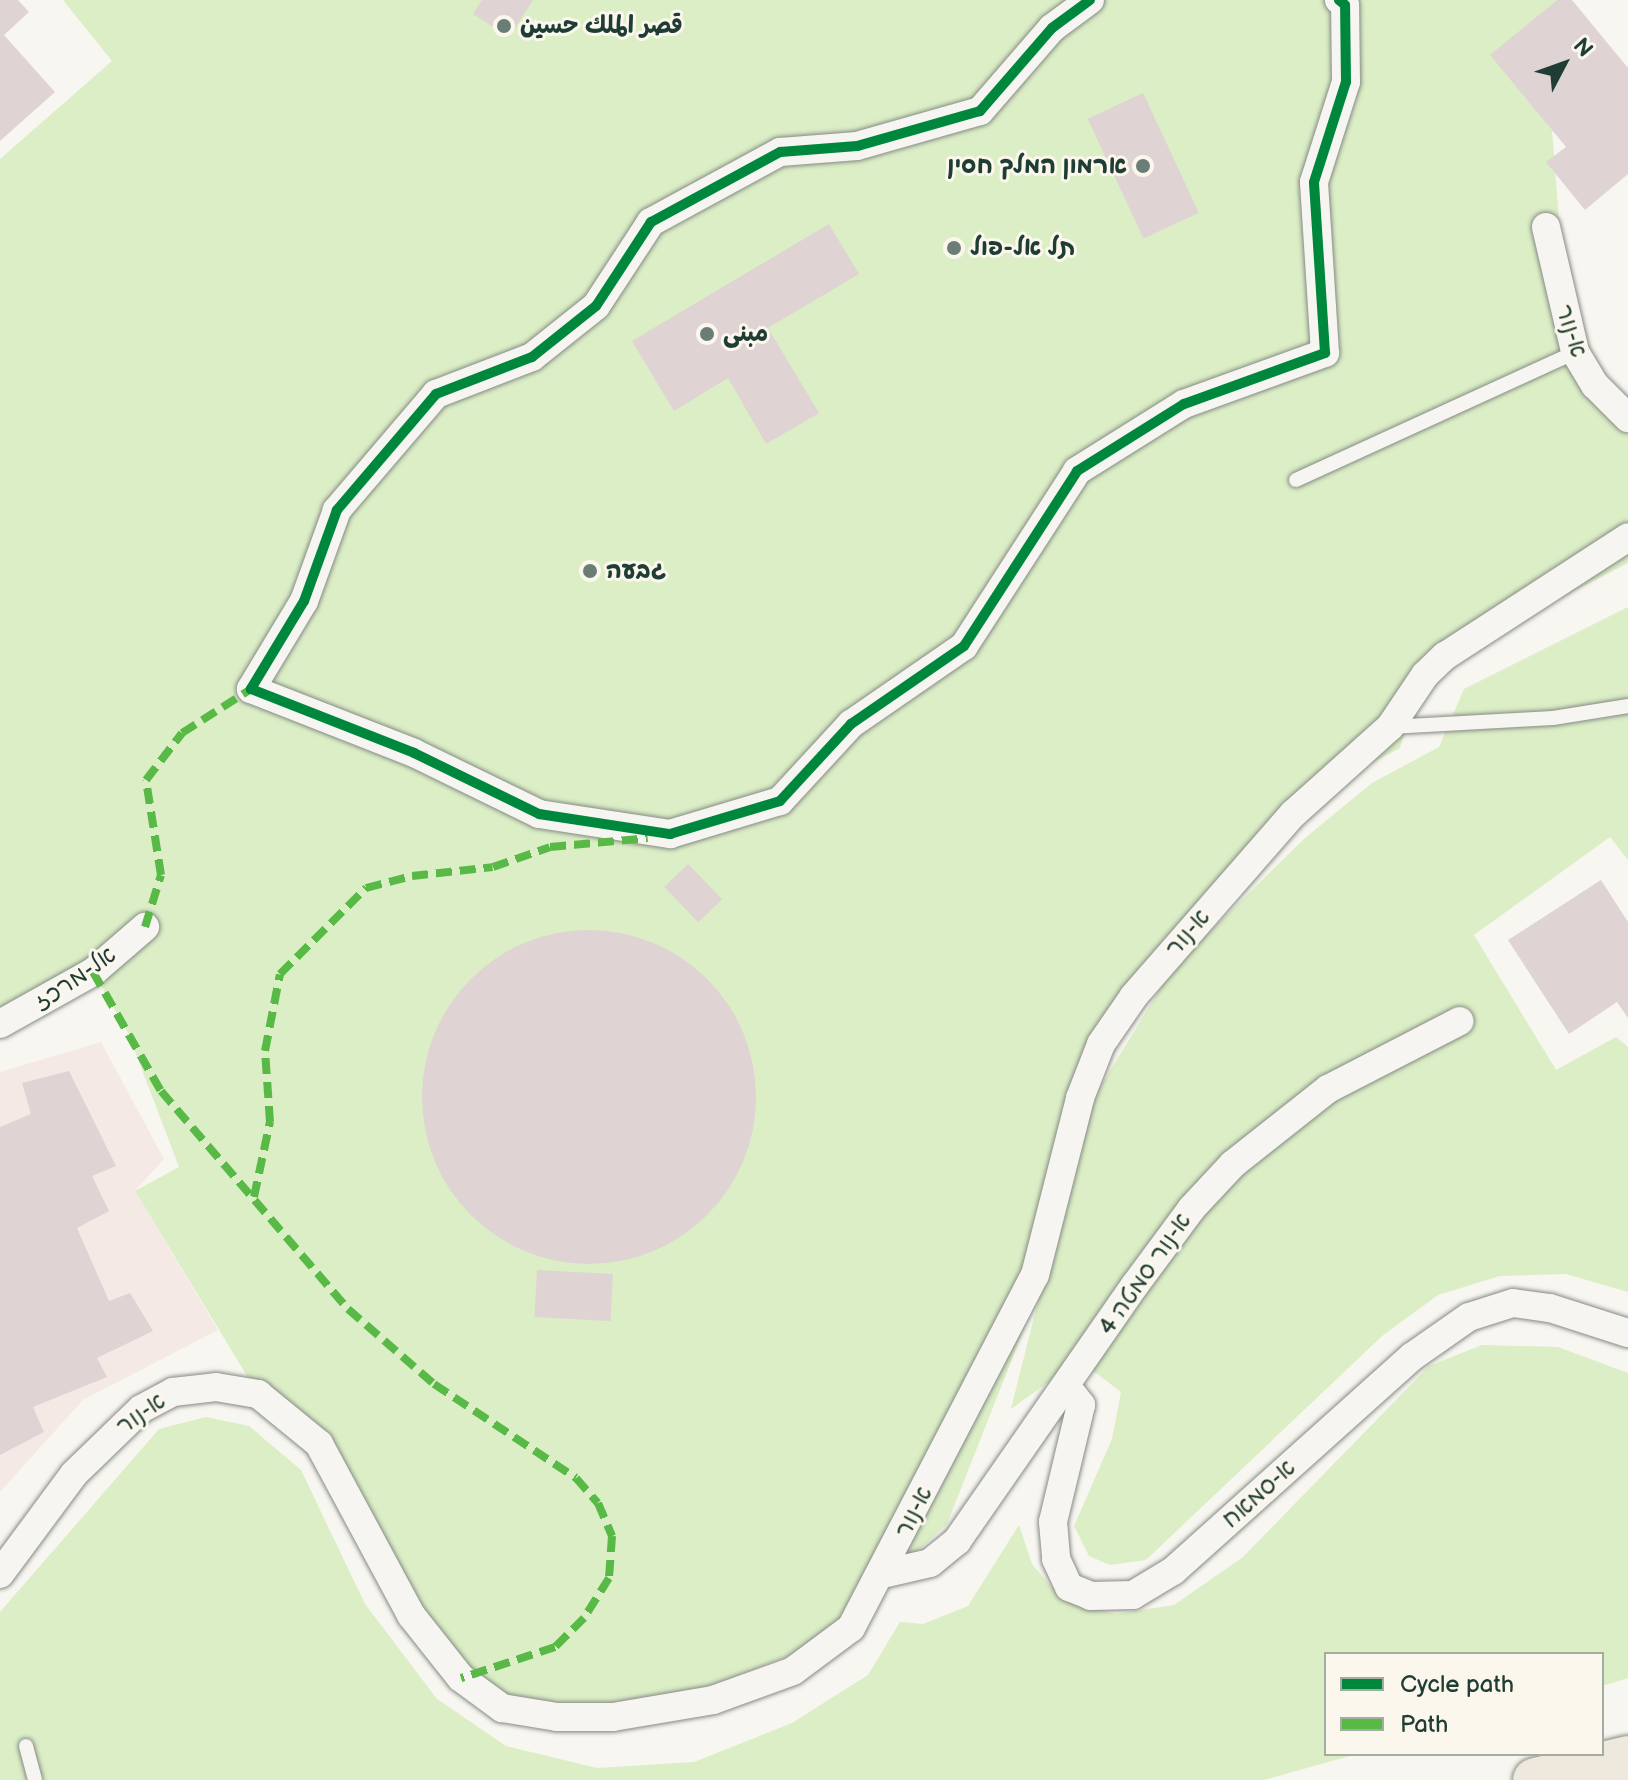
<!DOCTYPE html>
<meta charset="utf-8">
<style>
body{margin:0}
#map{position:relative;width:1628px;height:1780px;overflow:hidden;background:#f8f6f0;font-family:"Balsamiq Sans","Playpen Sans Arabic","Playpen Sans Hebrew",sans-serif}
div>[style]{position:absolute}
.built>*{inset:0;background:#f5e9e5}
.green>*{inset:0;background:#dbeec5}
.building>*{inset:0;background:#dfd3d4;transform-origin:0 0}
.round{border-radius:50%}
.roads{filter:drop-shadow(0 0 2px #868b86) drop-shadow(0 0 2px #868b86)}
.lane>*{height:14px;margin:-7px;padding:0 7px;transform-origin:7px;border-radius:7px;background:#f6f5f1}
.street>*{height:28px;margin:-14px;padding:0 14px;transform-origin:14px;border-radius:14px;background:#f6f5f1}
.highway>*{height:44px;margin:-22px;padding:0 22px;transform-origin:22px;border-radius:22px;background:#eee8dd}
.quiet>*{height:8px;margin-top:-4px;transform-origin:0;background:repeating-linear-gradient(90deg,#58b947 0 16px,transparent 0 24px)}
.cycleway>*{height:10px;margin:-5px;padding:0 5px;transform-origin:5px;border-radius:5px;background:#00873e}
.dots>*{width:22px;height:22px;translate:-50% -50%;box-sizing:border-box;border:4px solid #fbf7ec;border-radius:50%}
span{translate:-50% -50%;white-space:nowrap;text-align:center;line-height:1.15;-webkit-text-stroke:6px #fbf7ec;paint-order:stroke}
.poi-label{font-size:24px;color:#1f3d34;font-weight:700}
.left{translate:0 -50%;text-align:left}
.right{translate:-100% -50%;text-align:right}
.street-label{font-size:24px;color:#1f3d34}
.legend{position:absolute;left:1324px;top:1652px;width:280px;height:104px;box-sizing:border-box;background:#fbf7ec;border:2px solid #a3ada2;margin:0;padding:10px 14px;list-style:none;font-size:24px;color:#1f3d34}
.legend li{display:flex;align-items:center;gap:16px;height:40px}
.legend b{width:40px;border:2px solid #a3ada2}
.north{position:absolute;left:1524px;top:24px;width:80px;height:80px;-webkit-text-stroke:6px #fbf7ec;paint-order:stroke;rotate:49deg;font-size:22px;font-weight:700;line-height:32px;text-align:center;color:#1f3d34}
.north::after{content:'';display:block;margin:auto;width:28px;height:36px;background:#1f3d34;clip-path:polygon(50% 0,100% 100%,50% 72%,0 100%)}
</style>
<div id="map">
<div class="built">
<i style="clip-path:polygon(101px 1042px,164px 1159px,135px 1191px,218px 1330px,83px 1400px,0 1492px,0 1072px)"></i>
</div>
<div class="green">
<i style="clip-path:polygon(63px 0,1557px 0,1491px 55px,1552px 130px,1571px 374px,1628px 414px,1628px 563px,1476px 642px,1413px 705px,1400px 748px,1320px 790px,1195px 946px,1305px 838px,1372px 783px,1439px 747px,1464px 689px,1628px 607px,1628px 860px,1610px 837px,1474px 935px,1556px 1070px,1616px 1037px,1628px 1047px,1628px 1292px,1566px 1274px,1500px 1276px,1438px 1295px,1382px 1336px,1146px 1560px,1110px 1565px,1089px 1556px,1074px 1526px,1112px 1439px,1121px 1392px,1079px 1360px,1011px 1409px,1086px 1110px,1165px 981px,1130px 1024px,1084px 1105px,1031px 1311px,947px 1524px,861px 1602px,793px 1654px,689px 1694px,557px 1717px,502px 1708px,423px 1631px,301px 1427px,258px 1394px,135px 1191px,179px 1167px,128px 1033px,102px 987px,143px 929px,0 1022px,0 159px,112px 61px)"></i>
<i style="clip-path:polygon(1482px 1345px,1558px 1347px,1628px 1373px,1628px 1678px,1602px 1686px,1602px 1654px,1326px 1654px,1326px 1754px,1357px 1754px,1264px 1780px,0 1780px,0 1612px,159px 1429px,206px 1417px,249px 1426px,301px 1470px,365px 1604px,437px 1699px,506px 1746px,597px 1768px,694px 1762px,792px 1723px,868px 1675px,900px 1622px,923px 1624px,968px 1606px,1019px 1525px,1032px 1564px,1062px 1599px,1115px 1614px,1174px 1605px,1243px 1557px,1429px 1366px)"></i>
</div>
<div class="building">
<i style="clip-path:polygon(0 0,18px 0,29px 12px,4px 35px,55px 92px,0 141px)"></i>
<i style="clip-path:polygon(482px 0,533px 0,509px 37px,473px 14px)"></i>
<i style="clip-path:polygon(1557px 0,1572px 0,1628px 68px,1628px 174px,1585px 210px,1546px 162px,1566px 147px,1490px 55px)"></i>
<i style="left:1143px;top:93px;width:132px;height:61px;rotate:65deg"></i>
<i style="clip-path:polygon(829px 224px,859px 274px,768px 328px,819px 413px,766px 444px,728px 378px,674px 411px,632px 341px)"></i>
<i style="left:688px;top:864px;width:49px;height:33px;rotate:46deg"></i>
<i style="clip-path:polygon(1601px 880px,1628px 922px,1628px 1018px,1617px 1002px,1569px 1034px,1508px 940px)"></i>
<i class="round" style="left:422px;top:930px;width:334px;height:334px"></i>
<i style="clip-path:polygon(69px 1071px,116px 1166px,92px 1176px,109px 1211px,77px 1228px,109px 1301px,130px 1293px,153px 1331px,97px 1358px,107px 1377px,33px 1407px,44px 1432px,0 1455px,0 1127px,31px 1114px,22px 1083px)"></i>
<i style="left:537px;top:1270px;width:76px;height:47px;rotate:3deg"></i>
</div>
<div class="roads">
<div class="lane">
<i style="left:1296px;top:480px;width:307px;rotate:-24.6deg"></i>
<i style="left:1390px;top:727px;width:163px;rotate:-3.2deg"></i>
<i style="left:1553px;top:718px;width:76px;rotate:-9.1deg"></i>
<i style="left:26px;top:1746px;width:35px;rotate:75deg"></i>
</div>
<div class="street">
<i style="left:1090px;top:0;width:47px;rotate:143.6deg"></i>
<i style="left:1052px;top:28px;width:110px;rotate:130.9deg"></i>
<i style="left:980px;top:111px;width:128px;rotate:164.1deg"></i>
<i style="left:857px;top:146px;width:77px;rotate:175.5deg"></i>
<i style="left:780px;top:152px;width:147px;rotate:151.5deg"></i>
<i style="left:651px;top:222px;width:100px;rotate:123.2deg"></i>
<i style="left:596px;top:306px;width:82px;rotate:141.4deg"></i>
<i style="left:532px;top:357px;width:103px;rotate:158.9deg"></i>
<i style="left:436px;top:394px;width:153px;rotate:130.5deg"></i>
<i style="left:337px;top:510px;width:97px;rotate:109.9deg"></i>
<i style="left:304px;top:601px;width:103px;rotate:121.1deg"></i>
<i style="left:251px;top:689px;width:175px;rotate:21.4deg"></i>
<i style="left:414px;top:753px;width:139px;rotate:26deg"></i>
<i style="left:539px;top:814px;width:133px;rotate:8.7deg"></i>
<i style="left:670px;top:834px;width:115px;rotate:-16.7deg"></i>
<i style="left:780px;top:801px;width:105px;rotate:-47.3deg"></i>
<i style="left:851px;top:724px;width:137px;rotate:-34.6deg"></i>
<i style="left:964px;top:646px;width:208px;rotate:-57.1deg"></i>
<i style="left:1077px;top:471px;width:126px;rotate:-32.1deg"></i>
<i style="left:1184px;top:404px;width:150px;rotate:-19.9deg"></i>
<i style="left:1325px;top:353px;width:171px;rotate:-93.7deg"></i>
<i style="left:1314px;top:182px;width:105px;rotate:-72.3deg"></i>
<i style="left:1346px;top:82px;width:77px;rotate:-90.7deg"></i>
<i style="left:1345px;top:5px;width:8px;rotate:-140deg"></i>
<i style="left:1546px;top:227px;width:128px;rotate:76.9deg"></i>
<i style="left:1575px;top:352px;width:39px;rotate:59deg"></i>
<i style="left:1595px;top:385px;width:47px;rotate:45deg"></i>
<i style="left:0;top:1024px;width:107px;rotate:-29.2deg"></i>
<i style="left:93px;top:972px;width:69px;rotate:-40.9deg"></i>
<i style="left:1067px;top:1387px;width:23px;rotate:52deg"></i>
<i style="left:1081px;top:1405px;width:120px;rotate:103.5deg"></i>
<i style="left:1053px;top:1522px;width:37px;rotate:85deg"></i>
<i style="left:1056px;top:1559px;width:31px;rotate:65deg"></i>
<i style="left:1069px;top:1587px;width:24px;rotate:22deg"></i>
<i style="left:1091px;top:1596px;width:42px;rotate:-1.4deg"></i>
<i style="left:1133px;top:1595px;width:47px;rotate:-31deg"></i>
<i style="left:1173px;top:1571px;width:322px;rotate:-41.9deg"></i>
<i style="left:1413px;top:1356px;width:68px;rotate:-34.9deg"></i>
<i style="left:1469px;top:1317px;width:46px;rotate:-17.7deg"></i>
<i style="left:1513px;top:1303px;width:37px;rotate:8deg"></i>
<i style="left:1550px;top:1308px;width:82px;rotate:17.8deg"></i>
<i style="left:0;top:1574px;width:124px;rotate:-53.5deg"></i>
<i style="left:74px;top:1474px;width:93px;rotate:-44.1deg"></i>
<i style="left:141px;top:1409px;width:36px;rotate:-28deg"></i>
<i style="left:173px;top:1392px;width:43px;rotate:-6.6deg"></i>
<i style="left:216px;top:1387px;width:43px;rotate:9.5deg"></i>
<i style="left:258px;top:1394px;width:79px;rotate:39.3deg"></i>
<i style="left:319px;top:1444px;width:194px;rotate:61.7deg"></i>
<i style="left:411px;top:1615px;width:80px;rotate:51.6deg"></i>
<i style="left:461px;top:1678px;width:51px;rotate:36.2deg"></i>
<i style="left:502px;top:1708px;width:56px;rotate:9.3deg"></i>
<i style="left:557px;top:1717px;width:56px"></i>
<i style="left:613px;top:1717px;width:101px;rotate:-9.6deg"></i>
<i style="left:713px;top:1700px;width:85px;rotate:-19.9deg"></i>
<i style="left:793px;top:1671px;width:72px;rotate:-36.6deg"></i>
<i style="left:851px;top:1628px;width:398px;rotate:-62.5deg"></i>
<i style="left:1035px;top:1275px;width:183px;rotate:-75.7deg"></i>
<i style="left:1080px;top:1098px;width:58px;rotate:-68.7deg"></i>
<i style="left:1101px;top:1044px;width:58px;rotate:-55.5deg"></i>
<i style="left:1134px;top:996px;width:242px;rotate:-48.9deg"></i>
<i style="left:1293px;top:814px;width:130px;rotate:-41.9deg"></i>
<i style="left:1390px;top:727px;width:63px;rotate:-56.1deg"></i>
<i style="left:1425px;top:675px;width:28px;rotate:-44deg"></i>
<i style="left:1445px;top:656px;width:218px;rotate:-33deg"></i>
<i style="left:882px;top:1574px;width:49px;rotate:-12.9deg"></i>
<i style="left:930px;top:1563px;width:35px;rotate:-39deg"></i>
<i style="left:957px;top:1541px;width:312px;rotate:-55.2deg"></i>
<i style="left:1135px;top:1285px;width:96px;rotate:-53.5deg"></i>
<i style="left:1192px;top:1208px;width:60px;rotate:-47deg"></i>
<i style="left:1233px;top:1164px;width:121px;rotate:-38.3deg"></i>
<i style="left:1328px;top:1089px;width:148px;rotate:-27.3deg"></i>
</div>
<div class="highway">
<i style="left:1535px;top:1780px;width:96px;rotate:-13.3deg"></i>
</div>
</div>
<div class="quiet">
<i style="left:145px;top:927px;width:54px;rotate:-72.9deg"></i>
<i style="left:161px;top:875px;width:96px;rotate:-99deg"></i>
<i style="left:146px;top:780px;width:59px;rotate:-52.5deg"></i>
<i style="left:182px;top:733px;width:82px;rotate:-32.5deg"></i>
<i style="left:93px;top:972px;width:137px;rotate:60.3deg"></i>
<i style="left:161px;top:1091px;width:287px;rotate:49.4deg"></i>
<i style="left:348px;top:1309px;width:114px;rotate:41.1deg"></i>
<i style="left:434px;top:1384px;width:170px;rotate:33.5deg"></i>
<i style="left:576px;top:1478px;width:33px;rotate:49deg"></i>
<i style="left:598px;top:1503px;width:36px;rotate:67deg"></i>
<i style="left:612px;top:1536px;width:42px;rotate:94.1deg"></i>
<i style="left:609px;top:1578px;width:47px;rotate:122deg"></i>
<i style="left:584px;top:1618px;width:41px;rotate:135deg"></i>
<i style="left:555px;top:1647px;width:99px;rotate:161.7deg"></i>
<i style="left:254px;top:1197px;width:77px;rotate:-78deg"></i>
<i style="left:270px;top:1122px;width:71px;rotate:-94deg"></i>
<i style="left:265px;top:1051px;width:78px;rotate:-79deg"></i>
<i style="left:280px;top:974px;width:122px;rotate:-45deg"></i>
<i style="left:366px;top:888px;width:48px;rotate:-14.6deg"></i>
<i style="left:412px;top:876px;width:81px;rotate:-6.3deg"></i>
<i style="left:493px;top:867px;width:60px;rotate:-19.3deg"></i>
<i style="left:550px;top:847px;width:98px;rotate:-5.2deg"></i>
</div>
<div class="cycleway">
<i style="left:1090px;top:0;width:47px;rotate:143.6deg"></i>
<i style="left:1052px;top:28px;width:110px;rotate:130.9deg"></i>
<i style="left:980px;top:111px;width:128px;rotate:164.1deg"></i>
<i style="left:857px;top:146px;width:77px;rotate:175.5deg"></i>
<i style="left:780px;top:152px;width:147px;rotate:151.5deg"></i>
<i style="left:651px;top:222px;width:100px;rotate:123.2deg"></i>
<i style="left:596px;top:306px;width:82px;rotate:141.4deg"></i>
<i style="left:532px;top:357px;width:103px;rotate:158.9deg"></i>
<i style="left:436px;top:394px;width:153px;rotate:130.5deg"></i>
<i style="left:337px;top:510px;width:97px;rotate:109.9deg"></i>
<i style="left:304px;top:601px;width:103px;rotate:121.1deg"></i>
<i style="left:251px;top:689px;width:175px;rotate:21.4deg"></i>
<i style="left:414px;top:753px;width:139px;rotate:26deg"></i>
<i style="left:539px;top:814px;width:133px;rotate:8.7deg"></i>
<i style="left:670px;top:834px;width:115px;rotate:-16.7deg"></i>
<i style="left:780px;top:801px;width:105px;rotate:-47.3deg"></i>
<i style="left:851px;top:724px;width:137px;rotate:-34.6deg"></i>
<i style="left:964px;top:646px;width:208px;rotate:-57.1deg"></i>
<i style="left:1077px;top:471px;width:126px;rotate:-32.1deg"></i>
<i style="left:1184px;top:404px;width:150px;rotate:-19.9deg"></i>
<i style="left:1325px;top:353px;width:171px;rotate:-93.7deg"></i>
<i style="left:1314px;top:182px;width:105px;rotate:-72.3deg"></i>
<i style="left:1346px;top:82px;width:77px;rotate:-90.7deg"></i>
<i style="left:1345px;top:5px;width:8px;rotate:-140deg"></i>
</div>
<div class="dots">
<i style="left:504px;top:26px;background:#6b7e76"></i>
<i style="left:1143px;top:166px;background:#6b7e76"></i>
<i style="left:954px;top:248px;background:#6b7e76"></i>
<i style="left:707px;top:334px;background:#6b7e76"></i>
<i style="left:590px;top:571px;background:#6b7e76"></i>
</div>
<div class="poi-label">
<span class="left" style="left:520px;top:26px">قصر الملك حسين</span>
<span class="right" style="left:1127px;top:166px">ארמון המלך חסין</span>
<span class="left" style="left:970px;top:248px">תל אל-פול</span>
<span class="left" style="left:723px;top:334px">مبنى</span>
<span class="left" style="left:606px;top:571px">גבעה</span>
</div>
<div class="street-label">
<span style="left:1571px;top:331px;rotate:72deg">א-נור</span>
<span style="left:1188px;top:933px;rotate:-49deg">א-נור</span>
<span style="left:75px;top:979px;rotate:-35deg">אל-מרכז</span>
<span style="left:1145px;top:1274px;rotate:-55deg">א-נור סמטה 4</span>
<span style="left:141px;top:1414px;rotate:-35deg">א-נור</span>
<span style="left:1259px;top:1494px;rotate:-42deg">א-סמאח</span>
<span style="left:914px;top:1512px;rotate:-63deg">א-נור</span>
</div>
<ul class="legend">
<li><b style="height:10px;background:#00873e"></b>Cycle path</li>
<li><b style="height:10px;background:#58b947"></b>Path</li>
</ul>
<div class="north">N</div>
</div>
